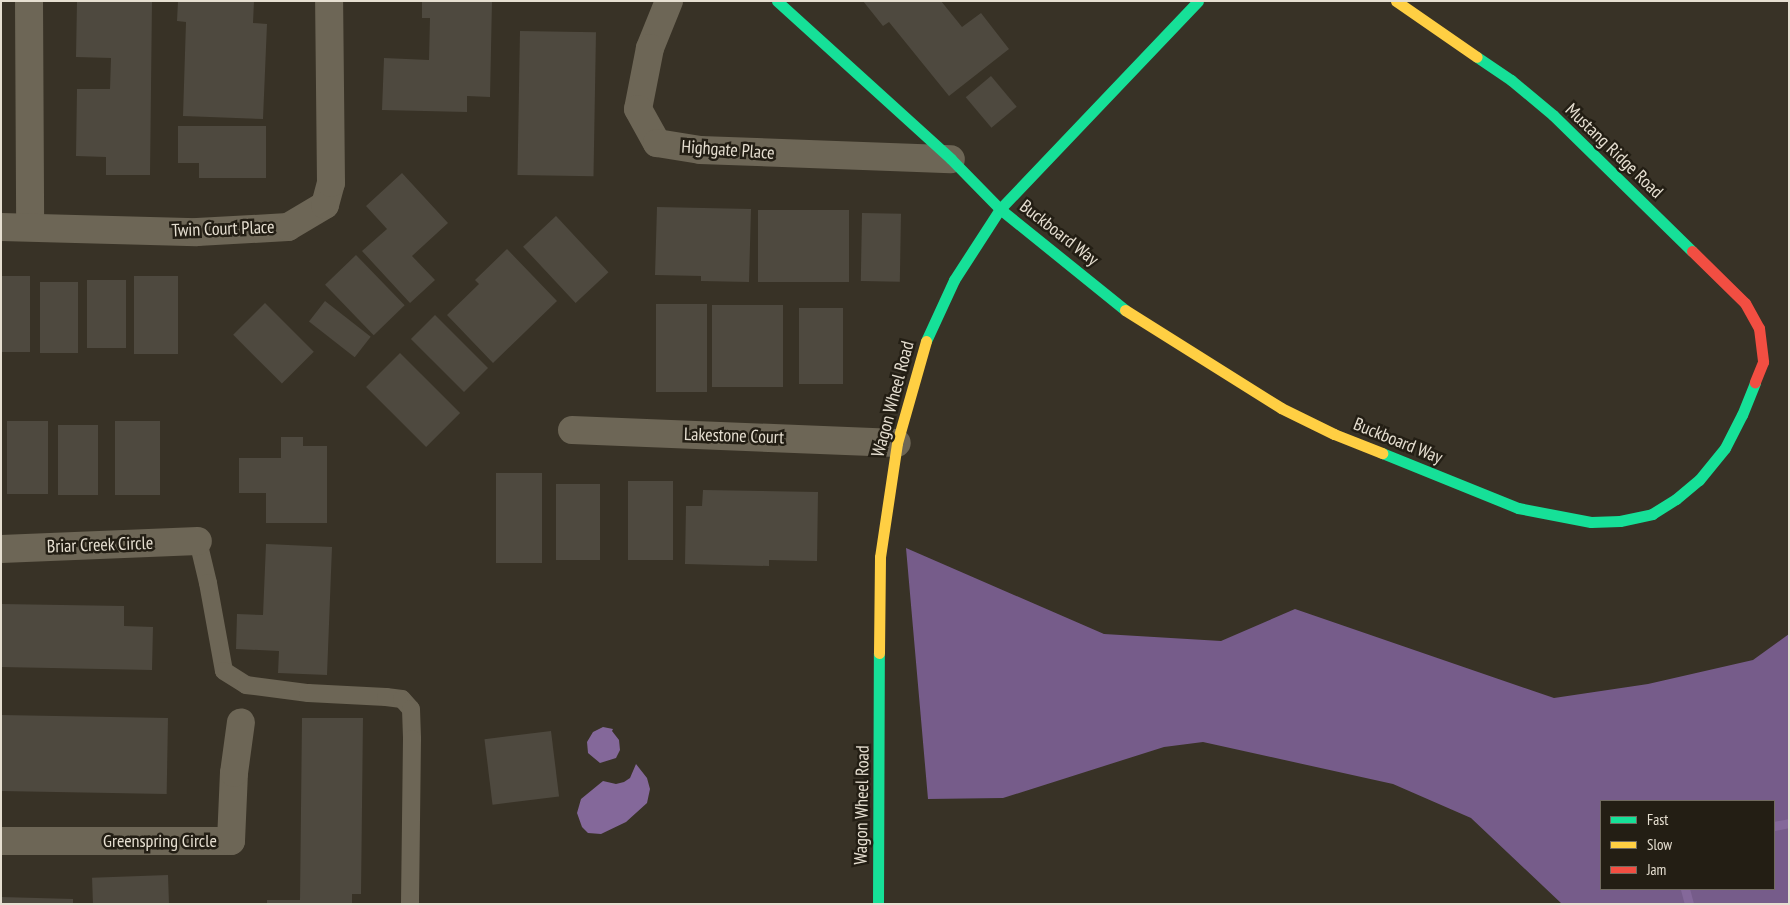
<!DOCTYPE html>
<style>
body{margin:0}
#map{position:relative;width:1790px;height:905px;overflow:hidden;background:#383226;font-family:"PT Sans Narrow",sans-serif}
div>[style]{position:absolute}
.forest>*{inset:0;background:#765c8a}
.water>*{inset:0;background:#84689a}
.stream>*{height:9px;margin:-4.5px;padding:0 4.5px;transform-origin:4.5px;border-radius:4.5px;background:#84689a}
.building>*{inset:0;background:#4e493f;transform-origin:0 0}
.lane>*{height:18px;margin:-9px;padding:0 9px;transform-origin:9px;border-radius:9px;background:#6d6656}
.street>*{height:28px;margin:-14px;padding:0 14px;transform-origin:14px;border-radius:14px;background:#6d6656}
.fast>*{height:11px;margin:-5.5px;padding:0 5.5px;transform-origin:5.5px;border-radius:5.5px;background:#16e098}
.slow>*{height:11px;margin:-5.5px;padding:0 5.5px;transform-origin:5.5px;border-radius:5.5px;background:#ffcf43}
.jam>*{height:11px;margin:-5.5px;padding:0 5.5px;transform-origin:5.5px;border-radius:5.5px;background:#f24e42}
span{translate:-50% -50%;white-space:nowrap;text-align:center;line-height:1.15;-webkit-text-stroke:5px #231e14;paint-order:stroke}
.street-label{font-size:18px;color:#e6dfd1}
.frame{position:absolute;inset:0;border:2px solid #e6dfd1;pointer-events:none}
.legend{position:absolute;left:1600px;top:800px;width:175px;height:90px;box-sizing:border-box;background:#231e14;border:1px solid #716b60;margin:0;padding:6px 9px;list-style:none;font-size:15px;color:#e6dfd1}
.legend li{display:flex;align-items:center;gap:10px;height:25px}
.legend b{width:25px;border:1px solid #716b60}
</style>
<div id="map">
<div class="forest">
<i style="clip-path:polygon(evenodd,906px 548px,1104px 634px,1221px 641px,1295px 609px,1554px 698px,1648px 684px,1753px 660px,1789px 634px,1789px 904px,1562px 904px,1471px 818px,1393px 784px,1203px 742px,1164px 747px,1003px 798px,928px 799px,906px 548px,1601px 801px,1774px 801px,1774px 889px,1601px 889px,1601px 801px)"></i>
</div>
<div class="water">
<i style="clip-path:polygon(603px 727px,613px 729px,612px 731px,619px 740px,620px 750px,616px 758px,600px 763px,588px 753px,587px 742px,593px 732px)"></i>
<i style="clip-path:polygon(636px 764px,647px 778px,650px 789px,647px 803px,626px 822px,601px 834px,588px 833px,582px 827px,577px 813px,581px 799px,603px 781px,616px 784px,624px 782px,630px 778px)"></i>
</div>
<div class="stream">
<i style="left:1774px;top:826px;width:15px;rotate:-11deg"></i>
<i style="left:1685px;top:889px;width:16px;rotate:75deg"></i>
</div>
<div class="building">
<i style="clip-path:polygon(77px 1px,152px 1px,150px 175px,106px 175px,106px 157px,76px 156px,77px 89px,110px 89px,111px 58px,76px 57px)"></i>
<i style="clip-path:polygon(178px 1px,254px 1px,253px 23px,267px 24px,263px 119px,183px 116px,186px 22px,177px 21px)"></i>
<i style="clip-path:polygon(422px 1px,492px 1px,490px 97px,467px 96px,467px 112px,382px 110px,384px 58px,429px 60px,430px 18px,422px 18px)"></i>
<i style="clip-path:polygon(863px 1px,941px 1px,962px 27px,981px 13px,1009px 49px,949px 96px,889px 22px,883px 26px)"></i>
<i style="left:520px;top:31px;width:76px;height:144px;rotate:1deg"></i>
<i style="left:991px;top:76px;width:40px;height:33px;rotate:50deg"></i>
<i style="clip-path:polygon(178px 126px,266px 126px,266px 178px,199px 178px,199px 163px,178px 163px)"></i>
<i style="clip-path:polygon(402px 173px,448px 223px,412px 256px,435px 280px,410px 303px,362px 251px,387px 229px,366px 206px)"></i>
<i style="clip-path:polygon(657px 207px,751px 209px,749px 282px,701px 281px,701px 276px,655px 275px)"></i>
<i style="left:758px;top:210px;width:91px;height:72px"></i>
<i style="left:862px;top:213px;width:39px;height:68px;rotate:1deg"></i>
<i style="left:556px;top:216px;width:77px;height:45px;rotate:47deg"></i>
<i style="clip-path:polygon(507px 249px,557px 301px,493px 363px,447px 315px,479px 284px,475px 280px)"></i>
<i style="left:356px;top:255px;width:70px;height:43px;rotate:46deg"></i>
<i style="left:1px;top:276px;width:29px;height:76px"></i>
<i style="left:134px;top:276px;width:44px;height:78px"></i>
<i style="left:87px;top:280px;width:39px;height:68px"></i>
<i style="left:40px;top:282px;width:38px;height:71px"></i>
<i style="left:325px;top:301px;width:58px;height:26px;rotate:38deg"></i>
<i style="left:265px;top:303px;width:69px;height:45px;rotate:45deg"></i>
<i style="left:656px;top:304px;width:51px;height:88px"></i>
<i style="left:712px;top:305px;width:71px;height:82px"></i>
<i style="left:799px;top:308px;width:44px;height:76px"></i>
<i style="left:435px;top:315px;width:75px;height:34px;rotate:45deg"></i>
<i style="left:400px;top:353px;width:85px;height:48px;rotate:45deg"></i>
<i style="left:7px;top:421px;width:41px;height:73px"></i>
<i style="left:115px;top:421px;width:45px;height:74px"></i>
<i style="left:58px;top:425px;width:40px;height:70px"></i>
<i style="clip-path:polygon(281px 437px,303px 437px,303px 446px,327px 446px,327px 523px,266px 523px,266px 493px,239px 493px,239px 458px,281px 458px)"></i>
<i style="left:496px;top:473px;width:46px;height:90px"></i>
<i style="left:628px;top:481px;width:45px;height:79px"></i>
<i style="left:556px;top:484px;width:44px;height:76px"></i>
<i style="clip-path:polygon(703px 490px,818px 492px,817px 561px,769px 560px,769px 566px,685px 564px,686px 506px,702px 506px)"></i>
<i style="clip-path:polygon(266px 544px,332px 547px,327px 675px,278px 673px,279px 651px,236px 649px,237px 614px,263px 615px)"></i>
<i style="clip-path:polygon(1px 604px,124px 606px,124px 626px,153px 627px,152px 670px,1px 667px)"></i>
<i style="left:1px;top:715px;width:167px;height:76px;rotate:1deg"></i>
<i style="clip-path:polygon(302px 718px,363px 718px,361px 894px,352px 894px,352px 904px,267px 904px,267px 900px,300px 900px)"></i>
<i style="left:551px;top:731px;width:66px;height:67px;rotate:83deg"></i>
<i style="left:168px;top:875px;width:29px;height:76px;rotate:88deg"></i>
<i style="clip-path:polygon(1px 897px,73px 899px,73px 904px,1px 904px)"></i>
</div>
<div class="lane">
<i style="left:198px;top:541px;width:43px;rotate:76.6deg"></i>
<i style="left:208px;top:583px;width:89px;rotate:79.7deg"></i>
<i style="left:224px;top:671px;width:26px;rotate:32deg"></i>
<i style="left:246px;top:685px;width:63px;rotate:7.4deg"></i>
<i style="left:308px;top:693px;width:78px;rotate:2.9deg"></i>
<i style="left:386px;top:697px;width:16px;rotate:7deg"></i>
<i style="left:402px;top:699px;width:13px;rotate:48deg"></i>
<i style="left:411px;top:709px;width:30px;rotate:88deg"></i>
<i style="left:412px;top:739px;width:165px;rotate:90.7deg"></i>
</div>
<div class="street">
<i style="left:29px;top:1px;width:226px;rotate:89.7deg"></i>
<i style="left:669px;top:1px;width:51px;rotate:112deg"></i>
<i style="left:650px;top:48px;width:62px;rotate:101.1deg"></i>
<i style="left:638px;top:109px;width:39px;rotate:61deg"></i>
<i style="left:657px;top:143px;width:44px;rotate:9.2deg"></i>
<i style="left:700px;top:150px;width:251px;rotate:2.1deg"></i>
<i style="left:1px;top:227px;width:196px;rotate:1.5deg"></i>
<i style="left:197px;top:232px;width:91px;rotate:-3.1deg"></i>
<i style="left:288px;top:227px;width:43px;rotate:-30.7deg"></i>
<i style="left:325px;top:205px;width:23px;rotate:-75deg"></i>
<i style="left:331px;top:183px;width:182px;rotate:-90.6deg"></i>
<i style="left:572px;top:430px;width:325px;rotate:2.3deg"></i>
<i style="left:1px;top:549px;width:197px;rotate:-2.3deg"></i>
<i style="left:1px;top:841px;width:230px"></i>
<i style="left:231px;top:841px;width:68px;rotate:-87.5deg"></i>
<i style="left:234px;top:773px;width:51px;rotate:-82.2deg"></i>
</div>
<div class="fast">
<i style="left:777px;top:1px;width:235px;rotate:42.2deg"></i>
<i style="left:951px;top:159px;width:70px;rotate:45.6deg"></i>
<i style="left:1000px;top:209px;width:161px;rotate:38.9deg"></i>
<i style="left:1477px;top:57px;width:41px;rotate:34.1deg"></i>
<i style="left:1511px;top:80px;width:55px;rotate:39.8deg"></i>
<i style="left:1553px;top:115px;width:194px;rotate:44.4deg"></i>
<i style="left:926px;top:341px;width:67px;rotate:-65.3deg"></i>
<i style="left:954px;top:280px;width:85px;rotate:-57.1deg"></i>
<i style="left:1000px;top:209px;width:287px;rotate:-46.4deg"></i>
<i style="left:1382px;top:453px;width:147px;rotate:22deg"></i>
<i style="left:1518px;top:508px;width:74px;rotate:10.9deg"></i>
<i style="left:1591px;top:522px;width:29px;rotate:-2deg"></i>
<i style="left:1620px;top:521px;width:33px;rotate:-12deg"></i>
<i style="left:1652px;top:514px;width:28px;rotate:-32deg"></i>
<i style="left:1676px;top:499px;width:30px;rotate:-40deg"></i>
<i style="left:1699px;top:480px;width:41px;rotate:-50.9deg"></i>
<i style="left:1725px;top:448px;width:37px;rotate:-63deg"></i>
<i style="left:1742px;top:415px;width:35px;rotate:-68deg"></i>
<i style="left:878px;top:904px;width:251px;rotate:-89.8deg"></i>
</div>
<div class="slow">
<i style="left:1396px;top:1px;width:98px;rotate:34.7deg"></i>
<i style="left:1125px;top:310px;width:184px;rotate:32.1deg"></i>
<i style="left:1281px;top:408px;width:59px;rotate:26.1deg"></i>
<i style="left:1334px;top:434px;width:52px;rotate:21.6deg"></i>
<i style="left:879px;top:653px;width:96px;rotate:-89.4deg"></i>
<i style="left:880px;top:557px;width:115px;rotate:-81.5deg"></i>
<i style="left:897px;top:443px;width:106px;rotate:-74.1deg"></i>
</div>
<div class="jam">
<i style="left:1692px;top:251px;width:74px;rotate:44.5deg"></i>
<i style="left:1745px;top:303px;width:29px;rotate:61deg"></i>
<i style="left:1759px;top:328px;width:34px;rotate:83deg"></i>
<i style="left:1763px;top:362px;width:22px;rotate:112deg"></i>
</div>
<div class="street-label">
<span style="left:728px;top:150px;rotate:4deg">Highgate Place</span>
<span style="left:1614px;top:151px;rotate:44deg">Mustang Ridge Road</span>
<span style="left:223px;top:229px;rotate:-2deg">Twin Court Place</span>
<span style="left:1059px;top:233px;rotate:38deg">Buckboard Way</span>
<span style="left:893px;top:399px;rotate:-75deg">Wagon Wheel Road</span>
<span style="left:734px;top:436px;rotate:2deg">Lakestone Court</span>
<span style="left:1398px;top:441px;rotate:22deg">Buckboard Way</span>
<span style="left:100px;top:545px;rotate:-2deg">Briar Creek Circle</span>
<span style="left:862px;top:805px;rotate:-89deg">Wagon Wheel Road</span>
<span style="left:160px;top:841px">Greenspring Circle</span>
</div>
<div class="frame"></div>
<ul class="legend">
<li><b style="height:6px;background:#16e098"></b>Fast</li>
<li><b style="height:6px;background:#ffcf43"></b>Slow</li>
<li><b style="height:6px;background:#f24e42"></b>Jam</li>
</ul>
</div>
